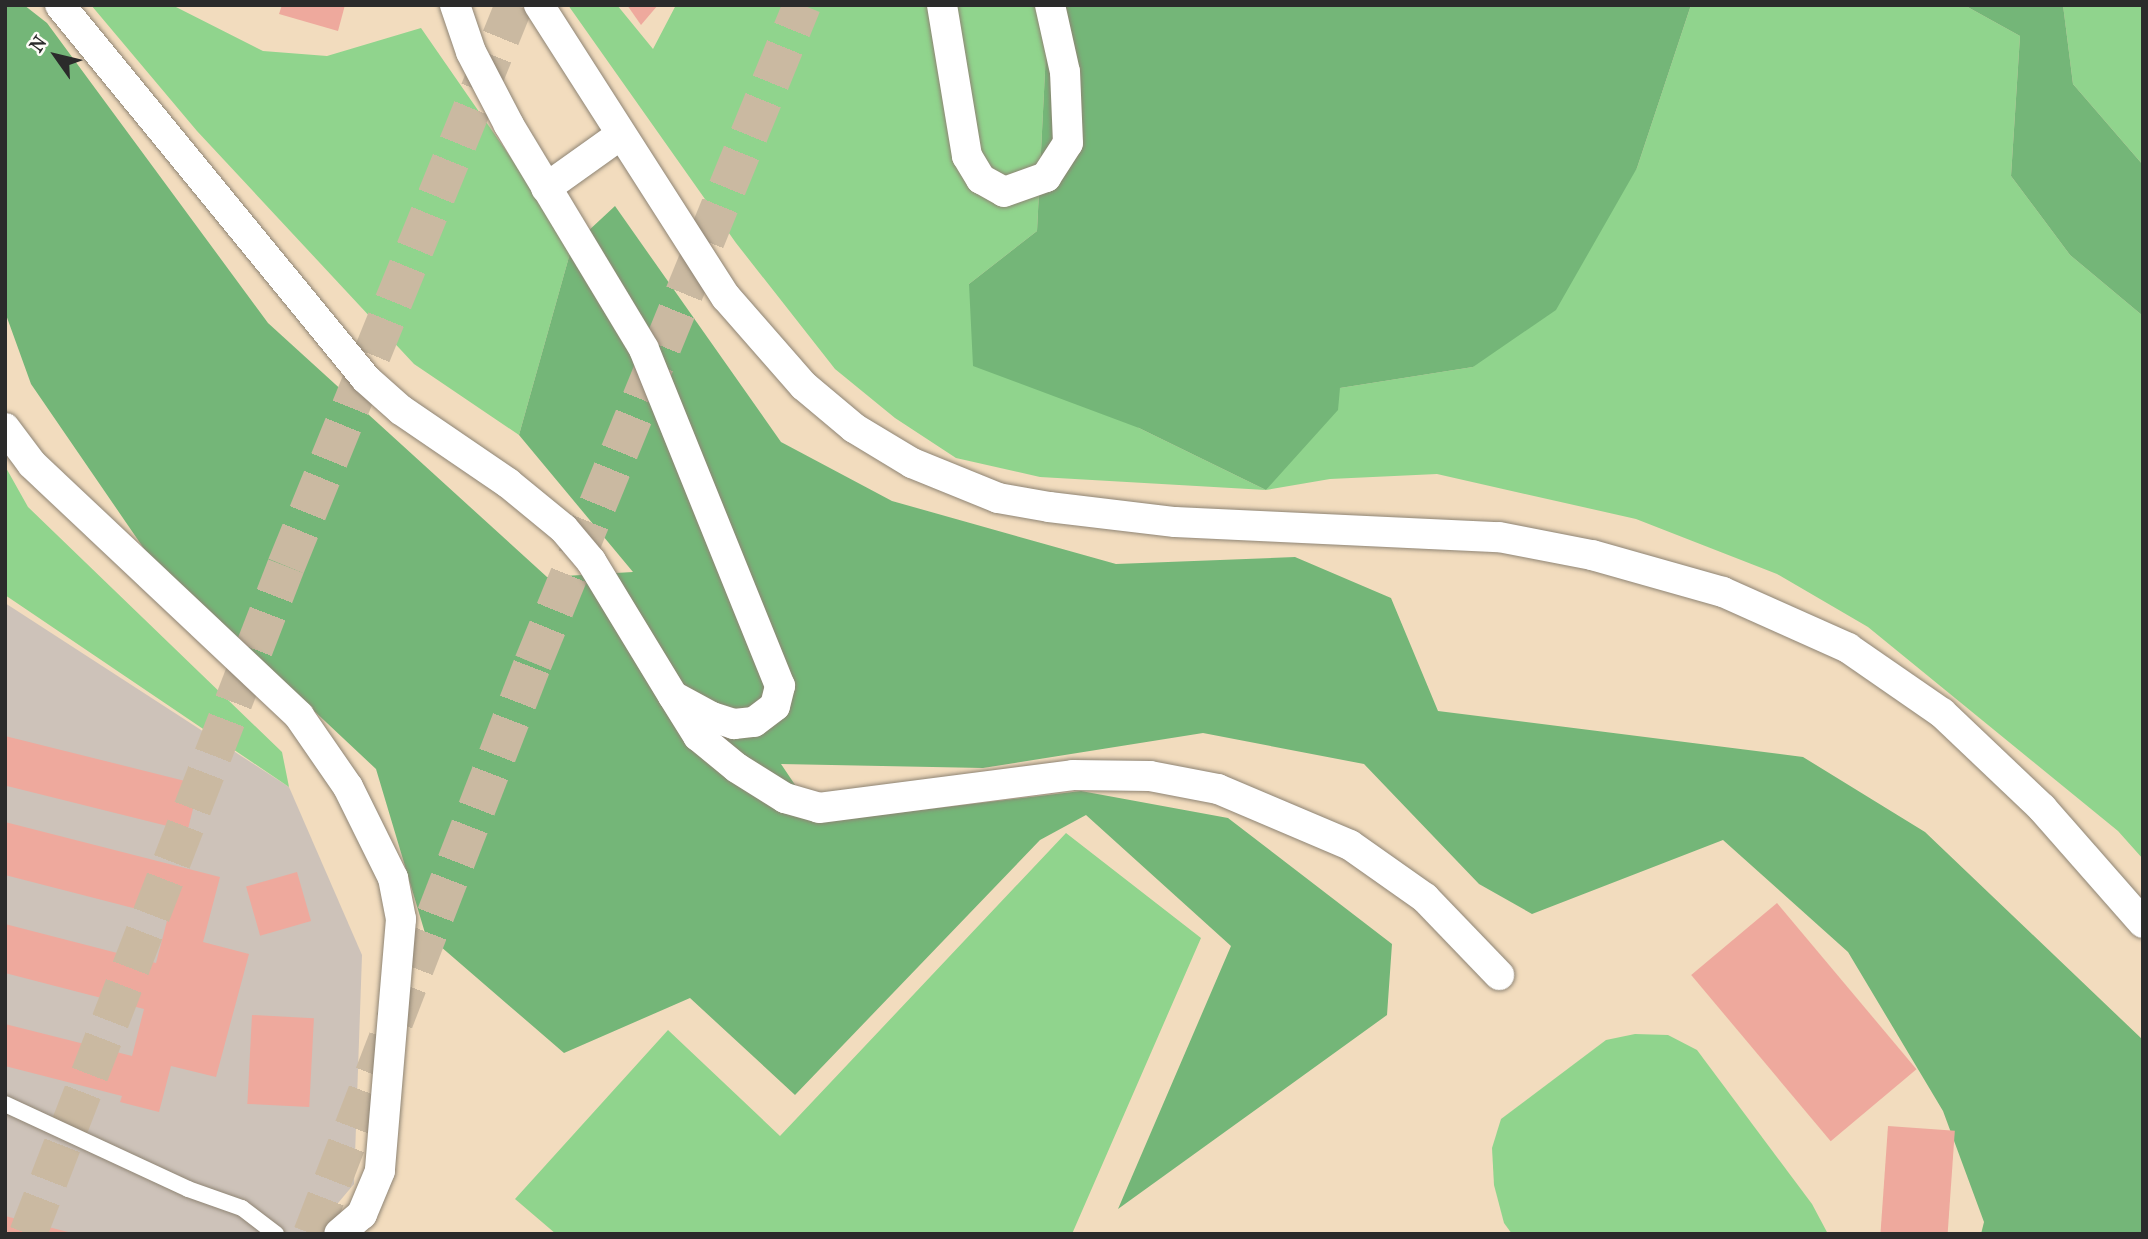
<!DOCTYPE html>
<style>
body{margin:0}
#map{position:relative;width:2148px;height:1239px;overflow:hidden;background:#f2dcbe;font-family:"IM FELL French Canon",serif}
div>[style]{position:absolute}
.industrial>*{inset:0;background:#cdc2b9}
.green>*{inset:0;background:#90d48d}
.forest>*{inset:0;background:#74b678}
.building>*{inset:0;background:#eea99d;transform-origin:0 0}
.primary-tunnel>*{height:38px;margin-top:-19px;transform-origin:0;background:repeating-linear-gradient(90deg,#cab9a1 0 38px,transparent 0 57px)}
.roads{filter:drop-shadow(0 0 2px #8e8474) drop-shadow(0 0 2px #8e8474)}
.lane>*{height:16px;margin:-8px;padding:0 8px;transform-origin:8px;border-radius:8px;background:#fff}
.street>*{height:30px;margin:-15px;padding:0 15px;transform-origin:15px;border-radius:15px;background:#fff}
span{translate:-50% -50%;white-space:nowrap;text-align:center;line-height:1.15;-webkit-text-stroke:6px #fdfcf7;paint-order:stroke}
.frame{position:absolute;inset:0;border:7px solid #2b2b2b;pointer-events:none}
.north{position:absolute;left:21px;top:21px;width:70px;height:70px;-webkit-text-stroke:5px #fdfcf7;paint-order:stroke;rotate:304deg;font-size:19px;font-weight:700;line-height:28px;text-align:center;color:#2b2b2b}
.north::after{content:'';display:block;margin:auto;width:24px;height:32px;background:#2b2b2b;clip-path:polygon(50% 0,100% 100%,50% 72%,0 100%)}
</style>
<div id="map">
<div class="industrial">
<i style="clip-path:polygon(5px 603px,289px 787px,362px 955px,354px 1184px,312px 1234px,5px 1234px)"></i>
</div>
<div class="green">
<i style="clip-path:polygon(91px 5px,172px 5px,263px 51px,327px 56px,421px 28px,572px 246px,519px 435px,414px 364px,197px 131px)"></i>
<i style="clip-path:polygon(568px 5px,617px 5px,653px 49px,676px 5px,1057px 5px,1047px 32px,1037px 231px,969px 284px,1139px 428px,1266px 490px,1340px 388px,1473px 367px,1637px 168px,1691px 5px,1964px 5px,2020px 36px,2011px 176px,2070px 255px,2143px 316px,2143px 859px,2118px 831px,1868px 627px,1777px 574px,1636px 519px,1437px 474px,1330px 479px,1266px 490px,1040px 477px,956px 458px,895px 418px,835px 369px,736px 243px)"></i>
<i style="clip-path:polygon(2063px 5px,2143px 5px,2143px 165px,2073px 84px)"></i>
<i style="clip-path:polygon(5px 466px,28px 507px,282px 752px,289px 787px,5px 595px)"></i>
<i style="clip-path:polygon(1066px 833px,1201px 938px,1072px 1234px,556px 1234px,515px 1199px,668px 1030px,780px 1136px)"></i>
<i style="clip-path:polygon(1635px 1034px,1668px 1035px,1697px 1050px,1812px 1204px,1828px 1234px,1512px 1234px,1504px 1223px,1494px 1185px,1492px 1148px,1501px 1119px,1606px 1040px)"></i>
</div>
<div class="forest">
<i style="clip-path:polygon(5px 5px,24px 5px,47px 23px,268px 323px,547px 577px,633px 572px,519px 435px,572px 246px,615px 206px,781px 442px,892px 501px,1116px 564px,1295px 557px,1391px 598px,1438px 711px,1803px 757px,1925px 832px,2143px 1040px,2143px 1234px,1981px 1234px,1984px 1222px,1943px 1111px,1848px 952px,1723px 840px,1532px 914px,1479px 884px,1364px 764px,1203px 733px,983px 768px,781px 764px,820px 822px,1081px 791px,1228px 818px,1392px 944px,1387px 1015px,1118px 1209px,1231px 946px,1086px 815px,1040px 840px,795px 1095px,690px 998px,564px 1053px,425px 933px,376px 769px,149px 556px,31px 384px,5px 312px)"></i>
<i style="clip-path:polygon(1057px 5px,1691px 5px,1637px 168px,1556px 310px,1473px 367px,1340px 388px,1338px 410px,1266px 490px,1139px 428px,973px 366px,969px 284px,1037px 231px,1047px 32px)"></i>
<i style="clip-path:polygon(1964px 5px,2063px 5px,2073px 84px,2143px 165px,2143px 316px,2070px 255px,2011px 176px,2020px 36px)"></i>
</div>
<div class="building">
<i style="clip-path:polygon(282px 5px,345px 5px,338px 31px,279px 14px)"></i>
<i style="clip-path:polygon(627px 5px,658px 5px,641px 25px)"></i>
<i style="left:5px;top:736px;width:200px;height:48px;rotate:14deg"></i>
<i style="clip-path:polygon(5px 822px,220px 877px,203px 942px,249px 954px,216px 1077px,171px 1066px,159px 1112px,120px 1102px,122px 1096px,5px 1066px,5px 1024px,132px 1056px,144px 1009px,5px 973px,5px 924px,156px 963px,168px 917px,5px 875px)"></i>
<i style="left:297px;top:872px;width:51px;height:53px;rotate:74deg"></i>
<i style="left:1777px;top:903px;width:217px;height:112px;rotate:50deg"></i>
<i style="left:252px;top:1015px;width:62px;height:89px;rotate:3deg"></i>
<i style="left:1888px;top:1126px;width:67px;height:108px;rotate:4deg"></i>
<i style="clip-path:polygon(5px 1216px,72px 1233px,72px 1234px,5px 1234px)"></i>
</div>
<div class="primary-tunnel">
<i style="left:28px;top:1234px;width:716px;rotate:-68.88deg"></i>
<i style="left:286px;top:566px;width:606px;rotate:-67.88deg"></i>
<i style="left:312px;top:1234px;width:612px;rotate:-68.84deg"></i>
<i style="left:533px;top:663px;width:711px;rotate:-67.76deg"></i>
</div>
<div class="roads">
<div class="lane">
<i style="left:5px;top:1104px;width:202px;rotate:24.9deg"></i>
<i style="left:188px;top:1189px;width:57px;rotate:19.4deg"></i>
<i style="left:242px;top:1208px;width:43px;rotate:37.4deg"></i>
</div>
<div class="street">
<i style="left:60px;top:5px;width:483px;rotate:50.7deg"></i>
<i style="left:366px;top:379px;width:47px;rotate:41.5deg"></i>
<i style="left:401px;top:410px;width:130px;rotate:34.3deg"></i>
<i style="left:508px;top:483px;width:72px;rotate:39.4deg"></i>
<i style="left:564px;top:529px;width:42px;rotate:49.8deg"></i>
<i style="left:591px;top:561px;width:158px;rotate:58.7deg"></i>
<i style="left:673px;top:696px;width:44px;rotate:28.3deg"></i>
<i style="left:712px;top:717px;width:23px;rotate:18deg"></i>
<i style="left:734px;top:724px;width:20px;rotate:-6deg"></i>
<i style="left:754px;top:722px;width:26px;rotate:-37deg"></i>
<i style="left:775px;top:706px;width:21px;rotate:-76deg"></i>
<i style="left:780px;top:686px;width:363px;rotate:-112deg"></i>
<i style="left:644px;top:349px;width:262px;rotate:-121.1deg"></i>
<i style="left:509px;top:125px;width:82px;rotate:-117.5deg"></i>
<i style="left:471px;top:52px;width:50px;rotate:-108.8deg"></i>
<i style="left:539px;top:5px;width:347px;rotate:57.4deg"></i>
<i style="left:726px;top:297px;width:118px;rotate:48.8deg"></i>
<i style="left:804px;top:386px;width:65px;rotate:40deg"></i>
<i style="left:854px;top:428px;width:68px;rotate:31.1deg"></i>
<i style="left:912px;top:463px;width:93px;rotate:22.1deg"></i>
<i style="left:998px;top:498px;width:52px;rotate:10deg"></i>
<i style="left:1049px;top:507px;width:127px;rotate:6.8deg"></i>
<i style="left:1175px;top:522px;width:324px;rotate:2.7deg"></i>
<i style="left:1499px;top:537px;width:95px;rotate:11deg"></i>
<i style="left:1592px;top:555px;width:136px;rotate:15.8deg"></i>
<i style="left:1723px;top:592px;width:137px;rotate:24.1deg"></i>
<i style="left:1848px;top:648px;width:114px;rotate:34.7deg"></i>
<i style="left:1942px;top:713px;width:138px;rotate:43.5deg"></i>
<i style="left:2042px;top:808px;width:153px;rotate:48.7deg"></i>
<i style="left:942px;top:5px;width:153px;rotate:80.6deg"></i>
<i style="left:967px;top:156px;width:27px;rotate:59deg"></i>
<i style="left:981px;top:179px;width:26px;rotate:29deg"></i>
<i style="left:1004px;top:192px;width:45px;rotate:-19.7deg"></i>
<i style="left:1046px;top:177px;width:40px;rotate:-57.1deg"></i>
<i style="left:1068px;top:143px;width:71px;rotate:-92.4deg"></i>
<i style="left:1065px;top:72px;width:69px;rotate:-102.6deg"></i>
<i style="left:546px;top:188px;width:90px;rotate:-35.5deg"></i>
<i style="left:5px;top:428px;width:45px;rotate:53.1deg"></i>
<i style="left:32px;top:464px;width:367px;rotate:43.3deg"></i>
<i style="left:299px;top:716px;width:86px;rotate:55.4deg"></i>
<i style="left:348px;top:787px;width:102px;rotate:63.7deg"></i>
<i style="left:393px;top:878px;width:42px;rotate:79deg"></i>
<i style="left:401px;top:919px;width:253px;rotate:94.8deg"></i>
<i style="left:380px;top:1171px;width:47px;rotate:112.7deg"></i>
<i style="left:362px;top:1214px;width:30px;rotate:139deg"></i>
<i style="left:675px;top:699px;width:44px;rotate:58.1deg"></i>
<i style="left:698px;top:736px;width:50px;rotate:39.4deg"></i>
<i style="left:737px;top:768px;width:57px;rotate:32deg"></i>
<i style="left:785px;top:798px;width:35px;rotate:16deg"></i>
<i style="left:819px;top:808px;width:256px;rotate:-7.4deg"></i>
<i style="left:1073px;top:775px;width:77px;rotate:0.7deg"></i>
<i style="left:1150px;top:776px;width:69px;rotate:10.8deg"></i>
<i style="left:1218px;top:789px;width:143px;rotate:23deg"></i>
<i style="left:1350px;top:845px;width:92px;rotate:35.2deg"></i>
<i style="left:1425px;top:898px;width:107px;rotate:46.1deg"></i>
</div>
</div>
<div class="frame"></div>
<div class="north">N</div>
</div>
